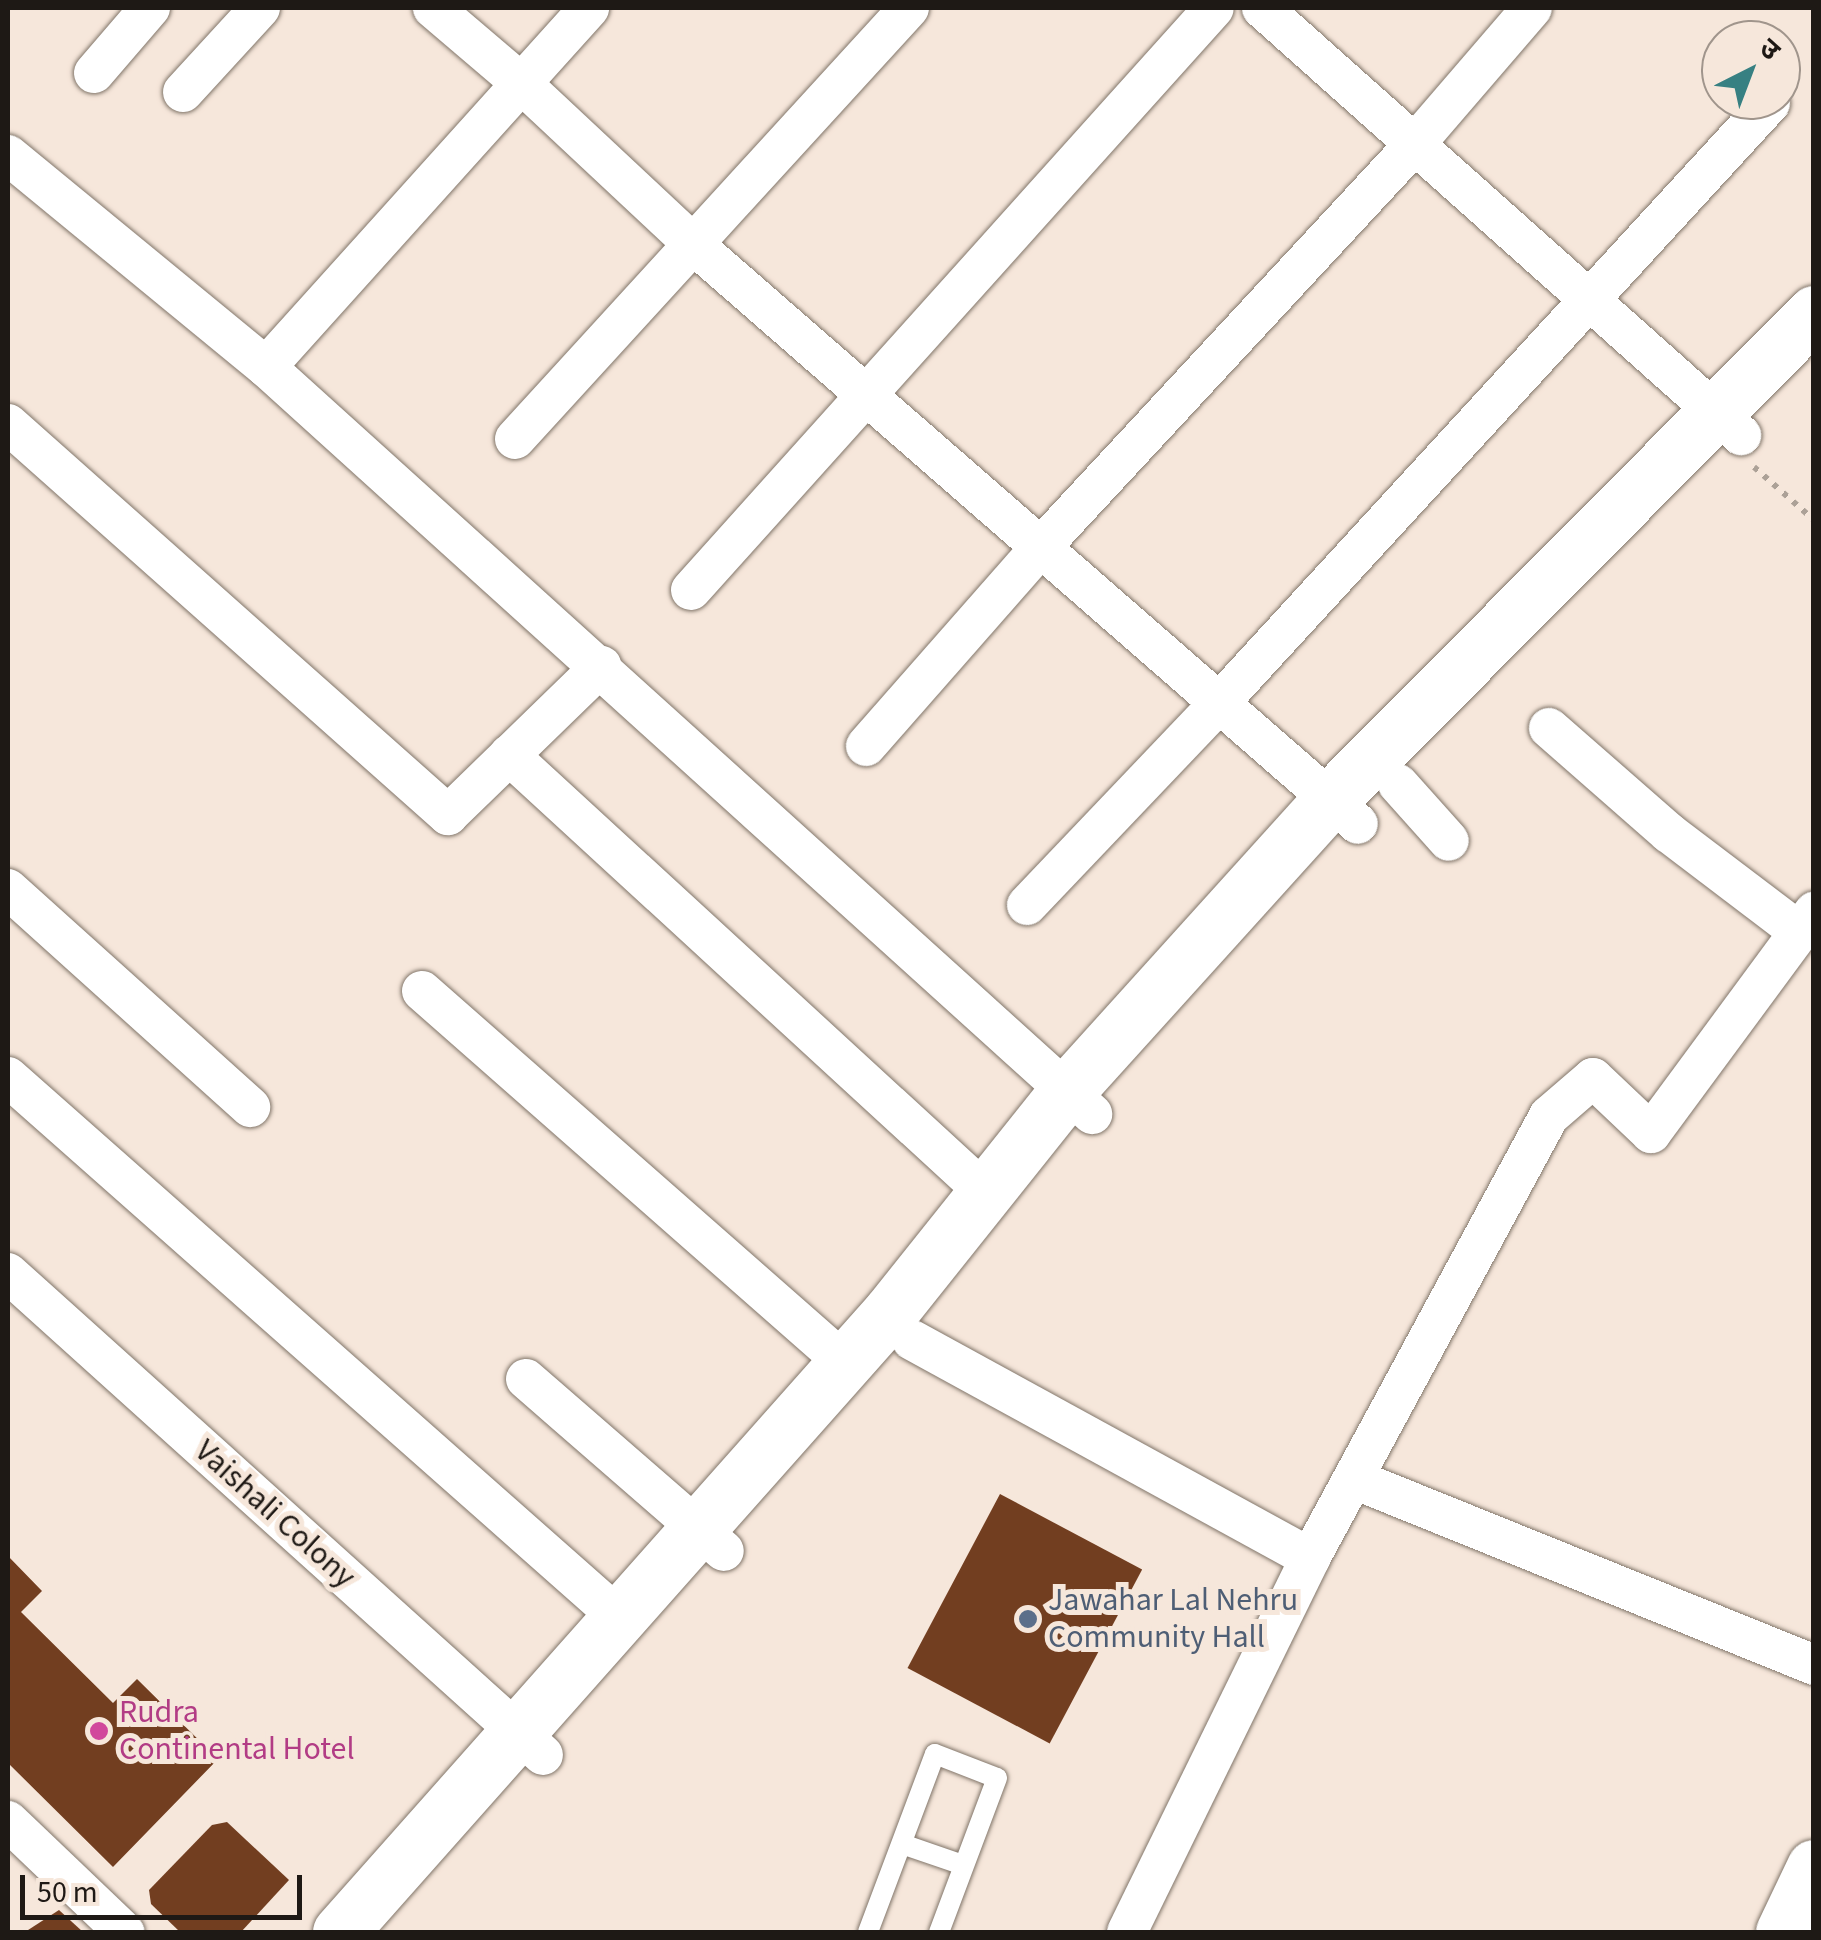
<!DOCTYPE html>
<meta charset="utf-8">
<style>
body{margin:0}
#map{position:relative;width:1821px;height:1940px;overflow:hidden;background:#f6e7db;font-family:"Source Sans 3","Noto Sans Devanagari",sans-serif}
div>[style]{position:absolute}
.building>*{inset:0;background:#723e20;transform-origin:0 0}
.path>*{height:6px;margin-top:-3px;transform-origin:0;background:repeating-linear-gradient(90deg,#aca197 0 5px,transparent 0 13px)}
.roads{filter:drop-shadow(0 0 2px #817569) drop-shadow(0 0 2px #817569)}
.lane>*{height:20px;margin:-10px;padding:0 10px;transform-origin:10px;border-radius:10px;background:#fff}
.street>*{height:40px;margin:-20px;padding:0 20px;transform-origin:20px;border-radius:20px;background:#fff}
.secondary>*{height:55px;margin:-27.5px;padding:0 27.5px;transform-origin:27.5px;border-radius:27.5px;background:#fff}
.dots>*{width:28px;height:28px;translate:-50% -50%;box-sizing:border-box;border:5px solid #f6e7db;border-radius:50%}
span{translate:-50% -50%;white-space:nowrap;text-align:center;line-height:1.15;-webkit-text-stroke:10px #f6e7db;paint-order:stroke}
.street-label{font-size:32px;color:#1e1915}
.service-label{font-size:32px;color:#4e5e75}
.left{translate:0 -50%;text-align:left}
.hotel-label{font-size:32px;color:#b23c85}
.frame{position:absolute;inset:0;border:10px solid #1e1915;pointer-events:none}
.north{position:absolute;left:1701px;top:20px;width:100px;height:100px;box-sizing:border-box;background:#f6e7db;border:2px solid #a0958c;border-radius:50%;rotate:42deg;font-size:28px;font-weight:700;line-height:40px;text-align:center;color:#1e1915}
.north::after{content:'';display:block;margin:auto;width:35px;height:45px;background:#378082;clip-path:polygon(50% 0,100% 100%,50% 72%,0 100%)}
.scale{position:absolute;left:20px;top:1875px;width:282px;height:45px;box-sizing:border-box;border:5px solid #1e1915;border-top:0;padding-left:12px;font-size:30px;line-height:35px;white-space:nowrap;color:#1e1915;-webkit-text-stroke:8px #f6e7db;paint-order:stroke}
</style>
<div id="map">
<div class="building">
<i style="left:1000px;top:1494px;width:161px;height:197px;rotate:28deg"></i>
<i style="clip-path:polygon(8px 1556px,42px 1591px,21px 1612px,113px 1703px,137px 1679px,218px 1759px,113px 1867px,8px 1763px)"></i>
<i style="clip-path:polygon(227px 1822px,289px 1880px,241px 1932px,180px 1932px,151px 1904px,149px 1890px,212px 1825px)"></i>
<i style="clip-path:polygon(59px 1910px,83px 1932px,25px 1932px)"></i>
</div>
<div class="path">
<i style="left:1754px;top:467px;width:80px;rotate:41.5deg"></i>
</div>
<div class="roads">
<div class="lane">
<i style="left:902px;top:1844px;width:65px;rotate:19deg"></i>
<i style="left:868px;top:1932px;width:190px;rotate:-69.4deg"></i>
<i style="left:935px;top:1754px;width:66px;rotate:21.2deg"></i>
<i style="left:997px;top:1778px;width:165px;rotate:110.6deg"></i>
</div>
<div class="street">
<i style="left:433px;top:8px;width:116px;rotate:40.4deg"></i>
<i style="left:521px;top:83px;width:236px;rotate:43.1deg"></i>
<i style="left:693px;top:244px;width:882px;rotate:41.09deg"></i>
<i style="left:1262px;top:8px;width:642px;rotate:41.72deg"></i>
<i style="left:94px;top:73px;width:86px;rotate:-49.3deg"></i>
<i style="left:183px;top:92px;width:114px;rotate:-47.5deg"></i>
<i style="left:8px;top:155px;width:334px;rotate:39.4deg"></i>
<i style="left:266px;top:367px;width:1114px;rotate:42.12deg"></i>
<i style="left:266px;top:367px;width:483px;rotate:-48deg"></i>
<i style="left:8px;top:424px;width:589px;rotate:41.63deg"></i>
<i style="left:448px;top:815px;width:214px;rotate:-44.2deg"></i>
<i style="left:515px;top:439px;width:584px;rotate:-47.57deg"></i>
<i style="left:691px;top:590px;width:782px;rotate:-48.06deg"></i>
<i style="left:1549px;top:728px;width:159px;rotate:41.2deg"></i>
<i style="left:1669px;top:833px;width:162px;rotate:37.2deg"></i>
<i style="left:866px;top:746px;width:265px;rotate:-48.7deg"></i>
<i style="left:1041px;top:547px;width:550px;rotate:-47.14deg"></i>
<i style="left:1415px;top:144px;width:179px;rotate:-49.3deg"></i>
<i style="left:509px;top:755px;width:648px;rotate:42.56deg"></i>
<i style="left:1398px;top:784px;width:76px;rotate:48.2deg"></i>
<i style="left:8px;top:889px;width:326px;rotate:42deg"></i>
<i style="left:1027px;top:905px;width:280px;rotate:-46.4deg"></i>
<i style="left:1220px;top:702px;width:813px;rotate:-47.44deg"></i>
<i style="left:422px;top:991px;width:563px;rotate:41.33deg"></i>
<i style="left:8px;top:1077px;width:820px;rotate:41.49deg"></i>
<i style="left:8px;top:1273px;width:720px;rotate:42.02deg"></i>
<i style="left:912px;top:1340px;width:454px;rotate:28.7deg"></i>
<i style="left:526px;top:1379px;width:262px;rotate:41deg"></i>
<i style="left:1354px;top:1479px;width:496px;rotate:22deg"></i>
<i style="left:8px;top:1821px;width:161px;rotate:43.7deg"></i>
<i style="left:1127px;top:1932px;width:416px;rotate:-63.9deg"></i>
<i style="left:1310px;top:1558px;width:502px;rotate:-61.6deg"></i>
<i style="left:1549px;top:1116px;width:58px;rotate:-40.8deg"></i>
<i style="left:1593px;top:1078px;width:80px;rotate:43.5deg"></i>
<i style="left:1651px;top:1133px;width:275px;rotate:-53.6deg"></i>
</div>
<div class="secondary">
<i style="left:340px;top:1932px;width:830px;rotate:-48.42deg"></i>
<i style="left:891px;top:1311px;width:280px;rotate:-51.4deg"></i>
<i style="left:1066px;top:1092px;width:395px;rotate:-47.9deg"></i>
<i style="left:1331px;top:799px;width:685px;rotate:-45.18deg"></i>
<i style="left:1783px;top:1932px;width:72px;rotate:-64.5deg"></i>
</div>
</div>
<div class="dots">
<i style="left:1028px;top:1619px;background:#5c6f8a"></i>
<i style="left:99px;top:1731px;background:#d1479c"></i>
</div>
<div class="street-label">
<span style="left:275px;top:1514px;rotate:42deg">Vaishali Colony</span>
</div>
<div class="service-label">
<span class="left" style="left:1048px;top:1619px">Jawahar Lal Nehru<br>Community Hall</span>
</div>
<div class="hotel-label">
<span class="left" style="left:119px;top:1731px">Rudra<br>Continental Hotel</span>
</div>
<div class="frame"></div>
<div class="north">उ</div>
<div class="scale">50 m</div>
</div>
